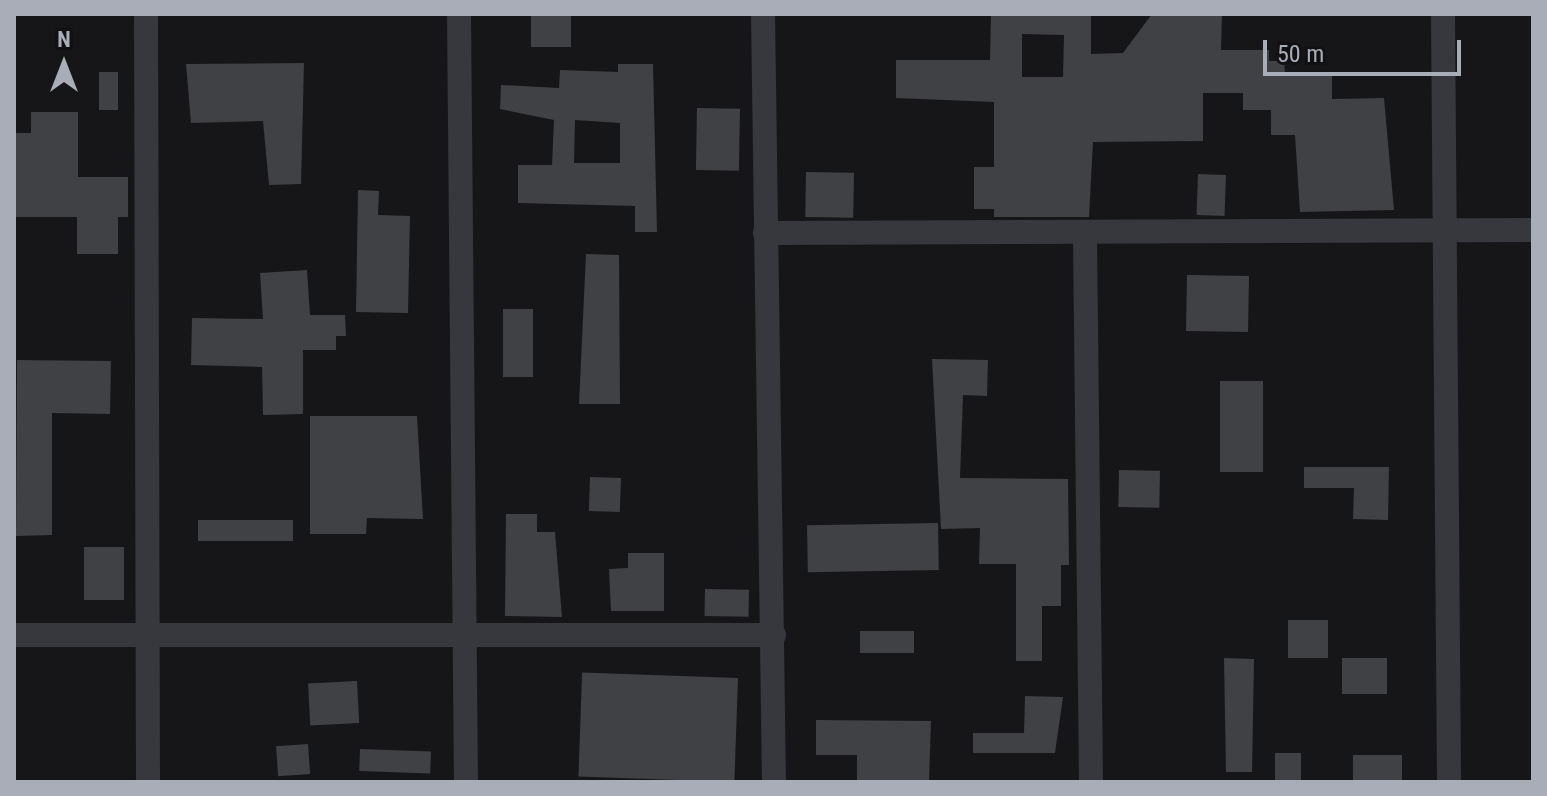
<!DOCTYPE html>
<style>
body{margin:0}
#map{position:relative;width:1547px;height:796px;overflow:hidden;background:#161618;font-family:"Roboto Condensed",sans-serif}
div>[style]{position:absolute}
.building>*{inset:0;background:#404145;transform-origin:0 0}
.street>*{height:24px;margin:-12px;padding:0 12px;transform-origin:12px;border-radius:12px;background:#37383d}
span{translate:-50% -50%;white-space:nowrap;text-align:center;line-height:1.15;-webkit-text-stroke:6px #111113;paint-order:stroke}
.frame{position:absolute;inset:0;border:16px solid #a8adb8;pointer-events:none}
.north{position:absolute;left:24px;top:24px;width:80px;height:80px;-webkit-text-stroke:6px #111113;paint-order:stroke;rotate:0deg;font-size:22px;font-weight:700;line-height:32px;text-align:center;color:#a8adb8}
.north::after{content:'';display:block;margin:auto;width:28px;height:36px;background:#a8adb8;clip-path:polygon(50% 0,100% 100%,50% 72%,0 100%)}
.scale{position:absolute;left:1263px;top:40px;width:198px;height:36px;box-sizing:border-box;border:4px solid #a8adb8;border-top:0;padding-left:10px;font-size:24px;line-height:28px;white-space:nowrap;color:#a8adb8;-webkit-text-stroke:6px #111113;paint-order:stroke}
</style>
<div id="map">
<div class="building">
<i style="left:531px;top:14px;width:40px;height:33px"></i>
<i style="clip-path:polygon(evenodd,991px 14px,1091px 14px,1091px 54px,1123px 53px,1152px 14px,1222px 14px,1221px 50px,1269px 50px,1269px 61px,1284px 61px,1285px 74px,1332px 74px,1332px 99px,1384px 98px,1394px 210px,1300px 212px,1295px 135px,1271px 135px,1271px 110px,1243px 110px,1243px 93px,1203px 93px,1203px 141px,1093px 142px,1089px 217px,994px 217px,994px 209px,974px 209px,974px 167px,994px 167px,994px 102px,896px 98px,896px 60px,990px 60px,991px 14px,1022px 34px,1064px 35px,1063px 77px,1022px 77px,1022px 34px)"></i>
<i style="clip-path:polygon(304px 63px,301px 184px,269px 185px,263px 121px,191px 123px,186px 64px)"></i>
<i style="clip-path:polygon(evenodd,618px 64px,653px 64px,657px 232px,635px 232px,635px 206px,518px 203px,518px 165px,552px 165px,554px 120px,500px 109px,501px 85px,559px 88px,560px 70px,618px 72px,618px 64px,575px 120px,620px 123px,620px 163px,574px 163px,575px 120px)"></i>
<i style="left:99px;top:72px;width:19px;height:38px"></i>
<i style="left:697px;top:108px;width:43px;height:62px;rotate:1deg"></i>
<i style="clip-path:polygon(31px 112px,78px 112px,78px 177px,128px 177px,128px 217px,118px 217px,118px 254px,77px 254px,77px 217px,14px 217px,14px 133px,31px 133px)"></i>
<i style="left:806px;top:172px;width:48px;height:45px;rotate:1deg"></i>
<i style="left:1198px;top:174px;width:28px;height:41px;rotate:2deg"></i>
<i style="clip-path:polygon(358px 190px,379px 191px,378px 215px,410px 216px,408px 313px,356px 312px)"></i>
<i style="clip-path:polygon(586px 254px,619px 255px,620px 404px,579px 404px)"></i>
<i style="clip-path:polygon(307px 270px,310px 315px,345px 315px,346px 336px,336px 336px,336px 350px,303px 350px,303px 414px,263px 415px,262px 367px,191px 365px,192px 318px,263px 319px,260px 273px)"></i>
<i style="left:1187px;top:275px;width:62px;height:56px;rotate:1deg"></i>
<i style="left:503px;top:309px;width:30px;height:68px"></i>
<i style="clip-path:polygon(932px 359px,988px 360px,987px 396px,963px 395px,960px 478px,1068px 479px,1069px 565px,1061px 565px,1061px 606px,1042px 606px,1042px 661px,1016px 661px,1016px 564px,979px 564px,980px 528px,941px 529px)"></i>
<i style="clip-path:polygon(17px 360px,111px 361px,110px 414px,52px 413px,52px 535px,16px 536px)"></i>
<i style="left:1220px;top:381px;width:43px;height:91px"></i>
<i style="clip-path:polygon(310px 416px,417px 416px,423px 519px,367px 518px,366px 534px,310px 534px)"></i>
<i style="clip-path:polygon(1304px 467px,1389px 467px,1388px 520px,1353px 519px,1354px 488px,1304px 488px)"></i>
<i style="left:1119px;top:470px;width:41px;height:37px;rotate:1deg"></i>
<i style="left:590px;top:477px;width:31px;height:34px;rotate:2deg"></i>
<i style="clip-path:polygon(506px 514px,537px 514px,537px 532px,555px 532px,562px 617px,505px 616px)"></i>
<i style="left:293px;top:520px;width:21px;height:95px;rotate:90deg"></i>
<i style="left:938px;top:523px;width:47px;height:131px;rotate:89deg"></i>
<i style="left:84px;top:547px;width:40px;height:53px"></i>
<i style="clip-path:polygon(628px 553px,664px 553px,664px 611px,611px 611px,609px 569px,628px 568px)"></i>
<i style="left:705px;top:589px;width:44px;height:27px;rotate:1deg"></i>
<i style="left:1288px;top:620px;width:40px;height:38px"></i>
<i style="left:914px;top:631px;width:22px;height:54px;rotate:90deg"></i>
<i style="clip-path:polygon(1224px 658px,1254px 659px,1252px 772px,1226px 772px)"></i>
<i style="left:1342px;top:658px;width:45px;height:36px"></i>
<i style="left:738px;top:678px;width:104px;height:156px;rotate:92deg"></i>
<i style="left:357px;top:681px;width:42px;height:49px;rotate:87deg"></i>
<i style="clip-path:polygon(1025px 696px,1063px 697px,1055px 753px,973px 753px,973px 733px,1024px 733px)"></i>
<i style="clip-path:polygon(816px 720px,931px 721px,929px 782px,857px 782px,857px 755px,816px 755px)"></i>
<i style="left:308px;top:744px;width:30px;height:32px;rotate:86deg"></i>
<i style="left:360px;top:749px;width:71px;height:22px;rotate:2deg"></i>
<i style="left:1301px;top:753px;width:29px;height:26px;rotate:90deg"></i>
<i style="left:1353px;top:755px;width:49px;height:27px"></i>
</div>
<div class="street">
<i style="left:146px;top:14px;width:768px;rotate:89.85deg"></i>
<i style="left:459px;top:14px;width:768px;rotate:89.48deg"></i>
<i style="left:763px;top:14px;width:768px;rotate:89.18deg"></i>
<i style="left:1443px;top:14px;width:768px;rotate:89.55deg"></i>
<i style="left:765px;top:233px;width:768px;rotate:-0.22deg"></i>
<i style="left:1085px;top:237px;width:545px;rotate:89.37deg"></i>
<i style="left:14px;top:635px;width:760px"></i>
</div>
<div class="frame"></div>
<div class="north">N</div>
<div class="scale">50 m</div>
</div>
